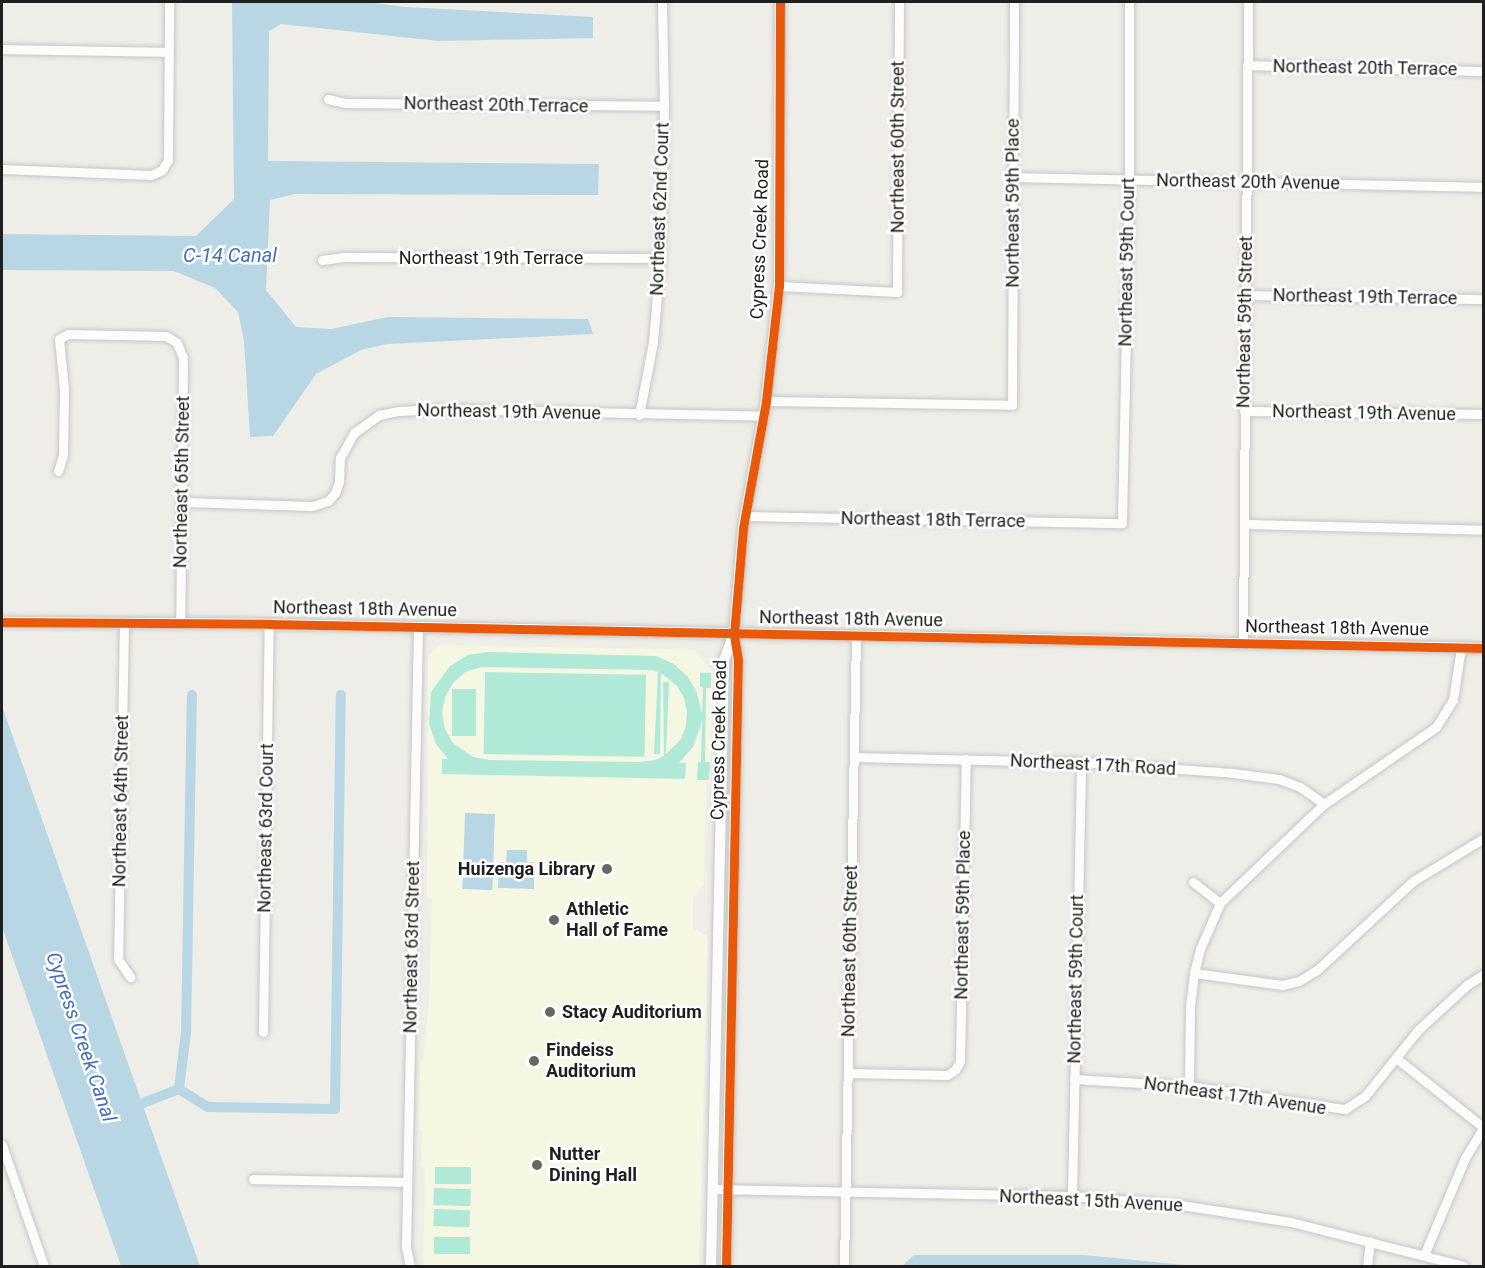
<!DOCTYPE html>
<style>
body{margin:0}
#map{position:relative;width:1485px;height:1268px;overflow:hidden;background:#eeede8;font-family:Roboto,sans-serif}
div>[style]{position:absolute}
.education>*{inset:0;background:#f5f7e3}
.pitch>*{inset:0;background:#b0e9d8;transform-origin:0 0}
.water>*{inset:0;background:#b9d6e4;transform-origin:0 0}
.canal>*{height:10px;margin:-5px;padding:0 5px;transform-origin:5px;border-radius:5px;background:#b9d6e4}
.roads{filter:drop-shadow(0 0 2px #c6c6c4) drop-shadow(0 0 2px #c6c6c4)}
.minor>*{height:9px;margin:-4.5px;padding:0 4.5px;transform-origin:4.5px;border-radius:4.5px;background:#fcfcfc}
.tertiary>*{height:10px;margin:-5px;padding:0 5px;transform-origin:5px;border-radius:5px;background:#fcfcfc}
.cycleway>*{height:9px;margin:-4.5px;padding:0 4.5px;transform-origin:4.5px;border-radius:4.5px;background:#e8590c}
.dots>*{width:16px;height:16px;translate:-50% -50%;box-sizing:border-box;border:3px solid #fff;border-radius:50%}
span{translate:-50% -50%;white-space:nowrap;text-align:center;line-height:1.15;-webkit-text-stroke:5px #fff;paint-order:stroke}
.street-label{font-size:18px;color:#1f1f1f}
.poi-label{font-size:18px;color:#1f1f1f;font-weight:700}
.right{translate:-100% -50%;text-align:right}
.left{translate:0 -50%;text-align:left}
.water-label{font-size:20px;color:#4370b7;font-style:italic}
.frame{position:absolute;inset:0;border:3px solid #1f1f1f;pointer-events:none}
</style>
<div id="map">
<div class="education">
<i style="clip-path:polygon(439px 645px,695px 650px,713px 673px,710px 781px,706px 782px,704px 884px,693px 898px,693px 928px,707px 936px,708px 941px,699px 1266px,423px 1266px,425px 1168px,421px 1167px,422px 1131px,419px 1130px,420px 1060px,423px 1060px,429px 1002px,432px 900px,427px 897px,428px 657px)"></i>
</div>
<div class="pitch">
<i style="clip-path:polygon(evenodd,488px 652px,656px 656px,674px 664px,688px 677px,697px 693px,702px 713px,703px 688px,700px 687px,700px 673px,711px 673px,711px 688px,706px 688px,705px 762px,710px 762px,709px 780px,697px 780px,698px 762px,701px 762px,702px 721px,693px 747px,679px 763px,686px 763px,685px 779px,442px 774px,442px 759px,448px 759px,436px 744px,429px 724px,431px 692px,450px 666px,468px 655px,488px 652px,481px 667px,652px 670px,658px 672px,654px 754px,660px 754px,661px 673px,677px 686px,684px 698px,687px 712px,686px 726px,681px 739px,666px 754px,669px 682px,663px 682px,664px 756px,655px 760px,638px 762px,489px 760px,473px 757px,453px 743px,445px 729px,442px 713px,445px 697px,453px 683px,465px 672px,481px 667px)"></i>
<i style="left:485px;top:672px;width:161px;height:82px;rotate:1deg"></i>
<i style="left:452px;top:689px;width:24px;height:47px"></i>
<i style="left:435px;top:1167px;width:36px;height:17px"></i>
<i style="left:434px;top:1188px;width:37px;height:17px;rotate:2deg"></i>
<i style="left:434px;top:1209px;width:36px;height:17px;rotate:2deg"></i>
<i style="left:434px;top:1237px;width:36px;height:17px"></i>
</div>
<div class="water">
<i style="clip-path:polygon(232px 2px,366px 2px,405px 7px,593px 17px,593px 38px,439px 41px,281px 24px,269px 31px,268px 161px,599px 164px,598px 195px,295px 194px,270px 200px,266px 290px,296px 327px,331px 329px,388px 317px,588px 319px,593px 334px,387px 344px,361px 350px,316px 374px,273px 436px,250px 437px,244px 341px,238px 312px,215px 288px,174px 271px,2px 270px,2px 234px,196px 236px,234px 199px)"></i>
<i style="clip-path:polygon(2px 706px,142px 1103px,200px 1266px,121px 1266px,2px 927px)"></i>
<i style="left:465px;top:813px;width:30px;height:76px;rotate:2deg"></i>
<i style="clip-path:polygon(507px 850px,527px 850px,527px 862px,534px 862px,534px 889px,498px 888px,499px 862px,506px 862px)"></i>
<i style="clip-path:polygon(914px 1255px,1084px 1255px,1195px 1266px,902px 1266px)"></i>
</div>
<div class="canal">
<i style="left:179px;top:1089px;width:56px;rotate:-82.9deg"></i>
<i style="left:186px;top:1033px;width:338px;rotate:-89deg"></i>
<i style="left:130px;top:1108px;width:53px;rotate:-21.2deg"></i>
<i style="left:179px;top:1089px;width:34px;rotate:32deg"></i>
<i style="left:208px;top:1107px;width:127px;rotate:0.9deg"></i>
<i style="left:335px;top:1109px;width:414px;rotate:-89.2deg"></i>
</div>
<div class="roads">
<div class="minor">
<i style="left:2px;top:49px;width:166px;rotate:1deg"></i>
<i style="left:1247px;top:65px;width:237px;rotate:1.5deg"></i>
<i style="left:328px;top:99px;width:18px;rotate:13deg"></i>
<i style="left:346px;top:103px;width:318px;rotate:0.5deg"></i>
<i style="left:2px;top:169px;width:149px;rotate:2.3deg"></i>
<i style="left:151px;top:175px;width:12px;rotate:-24deg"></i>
<i style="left:162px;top:170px;width:12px;rotate:-59deg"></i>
<i style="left:168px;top:160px;width:158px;rotate:-89.6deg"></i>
<i style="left:1013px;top:177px;width:471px;rotate:1.2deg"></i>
<i style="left:322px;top:260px;width:22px;rotate:-8deg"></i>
<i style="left:344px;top:257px;width:316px;rotate:0.2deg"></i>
<i style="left:779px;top:286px;width:118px;rotate:2.9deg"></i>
<i style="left:897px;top:292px;width:290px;rotate:-89.6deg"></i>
<i style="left:1246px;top:295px;width:238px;rotate:1deg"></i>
<i style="left:766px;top:401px;width:246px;rotate:0.9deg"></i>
<i style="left:1012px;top:405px;width:403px;rotate:-89.7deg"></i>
<i style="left:1244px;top:411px;width:240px;rotate:0.7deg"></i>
<i style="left:639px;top:415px;width:74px;rotate:-79.1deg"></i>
<i style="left:653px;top:342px;width:84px;rotate:-85.2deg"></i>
<i style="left:660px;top:258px;width:152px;rotate:-88.5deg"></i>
<i style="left:664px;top:106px;width:104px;rotate:-91.1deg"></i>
<i style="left:58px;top:471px;width:17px;rotate:-73deg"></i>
<i style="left:63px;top:455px;width:66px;rotate:-89.1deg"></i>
<i style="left:64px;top:389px;width:50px;rotate:-95.7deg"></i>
<i style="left:59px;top:339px;width:10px;rotate:-29deg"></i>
<i style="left:68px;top:334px;width:98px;rotate:1.2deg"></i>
<i style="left:166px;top:336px;width:13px;rotate:32deg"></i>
<i style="left:177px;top:343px;width:16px;rotate:68deg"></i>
<i style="left:183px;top:358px;width:265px;rotate:90.6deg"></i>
<i style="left:183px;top:502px;width:129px;rotate:1.8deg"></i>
<i style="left:312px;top:506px;width:17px;rotate:-17deg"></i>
<i style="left:328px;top:501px;width:11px;rotate:-49deg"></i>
<i style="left:335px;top:493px;width:12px;rotate:-70deg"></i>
<i style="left:339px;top:482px;width:24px;rotate:-88deg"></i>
<i style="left:340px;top:458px;width:29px;rotate:-61deg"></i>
<i style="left:354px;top:433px;width:31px;rotate:-36deg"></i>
<i style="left:379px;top:415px;width:19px;rotate:-12deg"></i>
<i style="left:398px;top:411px;width:44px;rotate:-2.6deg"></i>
<i style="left:442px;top:409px;width:322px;rotate:1.2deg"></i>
<i style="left:744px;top:516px;width:378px;rotate:1.1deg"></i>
<i style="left:1122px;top:523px;width:344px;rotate:-88.8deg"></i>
<i style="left:1129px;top:179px;width:177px;rotate:-90deg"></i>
<i style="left:1245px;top:524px;width:239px;rotate:1.4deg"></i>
<i style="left:124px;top:622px;width:337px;rotate:91deg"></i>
<i style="left:118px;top:959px;width:22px;rotate:56deg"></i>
<i style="left:1243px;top:643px;width:641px;rotate:-89.55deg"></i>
<i style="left:854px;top:757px;width:227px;rotate:1.3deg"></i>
<i style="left:1081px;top:762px;width:152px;rotate:4.1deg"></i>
<i style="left:1233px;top:773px;width:46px;rotate:7.4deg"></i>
<i style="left:1279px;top:779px;width:22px;rotate:21deg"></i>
<i style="left:1300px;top:787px;width:29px;rotate:35deg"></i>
<i style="left:1193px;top:882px;width:34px;rotate:38deg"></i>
<i style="left:1194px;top:973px;width:89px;rotate:7.8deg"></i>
<i style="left:1282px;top:985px;width:17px;rotate:-13deg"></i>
<i style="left:1299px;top:981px;width:22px;rotate:-32deg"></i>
<i style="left:1318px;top:969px;width:129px;rotate:-42.8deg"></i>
<i style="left:1413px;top:881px;width:83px;rotate:-31.2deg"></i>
<i style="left:263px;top:1032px;width:408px;rotate:-89.2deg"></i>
<i style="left:1396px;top:1058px;width:112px;rotate:38.5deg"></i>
<i style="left:848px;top:1073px;width:99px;rotate:1.2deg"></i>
<i style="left:947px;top:1075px;width:9px;rotate:-32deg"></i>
<i style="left:955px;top:1070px;width:10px;rotate:-61deg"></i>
<i style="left:960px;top:1061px;width:302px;rotate:-88.9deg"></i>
<i style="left:1074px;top:1079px;width:115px;rotate:3.5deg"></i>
<i style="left:1189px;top:1086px;width:158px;rotate:8.4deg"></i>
<i style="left:1345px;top:1109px;width:24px;rotate:-33deg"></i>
<i style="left:1365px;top:1096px;width:85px;rotate:-51.2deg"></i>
<i style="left:1418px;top:1030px;width:67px;rotate:-42.6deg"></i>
<i style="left:1467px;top:985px;width:20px;rotate:-33deg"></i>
<i style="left:1189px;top:1086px;width:80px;rotate:-89.3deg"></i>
<i style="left:1190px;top:1006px;width:33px;rotate:-83deg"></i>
<i style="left:1194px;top:973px;width:25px;rotate:-76deg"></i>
<i style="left:1200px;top:949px;width:50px;rotate:-66.5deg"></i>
<i style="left:1220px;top:903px;width:144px;rotate:-43.6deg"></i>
<i style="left:1324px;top:804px;width:136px;rotate:-34.5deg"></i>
<i style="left:1436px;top:727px;width:32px;rotate:-58deg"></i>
<i style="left:1453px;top:700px;width:54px;rotate:-81.4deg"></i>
<i style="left:2px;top:1145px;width:128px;rotate:70.9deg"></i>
<i style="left:253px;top:1179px;width:154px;rotate:1.1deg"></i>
<i style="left:713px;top:1189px;width:359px;rotate:1.1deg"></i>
<i style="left:1072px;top:1196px;width:109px;rotate:4.7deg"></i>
<i style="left:1181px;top:1205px;width:111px;rotate:8.8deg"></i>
<i style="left:1291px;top:1222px;width:178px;rotate:14.3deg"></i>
<i style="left:1072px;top:1196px;width:434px;rotate:-88.8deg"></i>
<i style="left:1424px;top:1255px;width:105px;rotate:-67.1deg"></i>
<i style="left:1465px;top:1158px;width:35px;rotate:-59deg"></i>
<i style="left:410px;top:1266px;width:19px;rotate:-102deg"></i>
<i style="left:406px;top:1247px;width:620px;rotate:-88.89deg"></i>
<i style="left:844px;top:1266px;width:630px;rotate:-88.91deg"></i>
<i style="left:1367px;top:1266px;width:25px;rotate:-83deg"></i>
</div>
<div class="tertiary">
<i style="left:2px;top:622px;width:267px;rotate:0.4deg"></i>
<i style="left:269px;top:624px;width:1215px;rotate:1.13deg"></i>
<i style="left:711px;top:1266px;width:606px;rotate:-88.77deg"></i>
<i style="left:724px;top:660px;width:25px;rotate:-69deg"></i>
<i style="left:726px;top:1266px;width:606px;rotate:-88.87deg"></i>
<i style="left:738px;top:660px;width:26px;rotate:-99deg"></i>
<i style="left:734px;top:634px;width:106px;rotate:-85.1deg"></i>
<i style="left:743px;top:528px;width:129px;rotate:-79.7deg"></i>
<i style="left:766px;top:401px;width:116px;rotate:-83.6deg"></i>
<i style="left:779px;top:286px;width:284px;rotate:-89.8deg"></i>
</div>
</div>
<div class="cycleway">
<i style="left:2px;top:622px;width:267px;rotate:0.4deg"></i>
<i style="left:269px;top:624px;width:1215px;rotate:1.13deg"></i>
<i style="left:726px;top:1266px;width:606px;rotate:-88.87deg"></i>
<i style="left:738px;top:660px;width:26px;rotate:-99deg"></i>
<i style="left:734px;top:634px;width:106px;rotate:-85.1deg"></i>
<i style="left:743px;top:528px;width:129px;rotate:-79.7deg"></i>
<i style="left:766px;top:401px;width:116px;rotate:-83.6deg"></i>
<i style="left:779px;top:286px;width:284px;rotate:-89.8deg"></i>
</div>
<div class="dots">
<i style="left:607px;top:869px;background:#676765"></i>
<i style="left:554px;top:920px;background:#676765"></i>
<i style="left:550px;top:1012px;background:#676765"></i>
<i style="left:534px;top:1061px;background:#676765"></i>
<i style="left:537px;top:1165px;background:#676765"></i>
</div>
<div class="street-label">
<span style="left:1365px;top:68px;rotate:1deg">Northeast 20th Terrace</span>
<span style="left:496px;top:105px;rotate:1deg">Northeast 20th Terrace</span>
<span style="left:898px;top:147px;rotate:-90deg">Northeast 60th Street</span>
<span style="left:1248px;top:182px;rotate:1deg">Northeast 20th Avenue</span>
<span style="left:1013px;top:203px;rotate:-90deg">Northeast 59th Place</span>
<span style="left:660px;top:209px;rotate:-88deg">Northeast 62nd Court</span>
<span style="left:760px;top:239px;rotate:-88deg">Cypress Creek Road</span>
<span style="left:491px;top:258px">Northeast 19th Terrace</span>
<span style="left:1127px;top:262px;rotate:-89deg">Northeast 59th Court</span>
<span style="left:1365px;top:297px;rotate:1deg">Northeast 19th Terrace</span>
<span style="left:1245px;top:322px;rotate:-89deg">Northeast 59th Street</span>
<span style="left:509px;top:412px;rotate:1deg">Northeast 19th Avenue</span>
<span style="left:1364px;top:413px;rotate:1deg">Northeast 19th Avenue</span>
<span style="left:182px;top:482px;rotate:-89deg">Northeast 65th Street</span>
<span style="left:933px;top:520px;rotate:1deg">Northeast 18th Terrace</span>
<span style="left:365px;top:609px;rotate:1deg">Northeast 18th Avenue</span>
<span style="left:851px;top:619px;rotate:1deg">Northeast 18th Avenue</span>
<span style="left:1337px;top:628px;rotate:1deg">Northeast 18th Avenue</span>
<span style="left:719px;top:740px;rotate:-89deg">Cypress Creek Road</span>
<span style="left:1093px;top:765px;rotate:3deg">Northeast 17th Road</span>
<span style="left:121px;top:801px;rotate:-89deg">Northeast 64th Street</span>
<span style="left:266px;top:828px;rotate:-89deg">Northeast 63rd Court</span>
<span style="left:963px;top:915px;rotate:-89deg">Northeast 59th Place</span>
<span style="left:412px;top:947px;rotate:-89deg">Northeast 63rd Street</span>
<span style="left:850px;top:951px;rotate:-89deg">Northeast 60th Street</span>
<span style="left:1076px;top:979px;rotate:-89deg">Northeast 59th Court</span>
<span style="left:1235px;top:1096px;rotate:8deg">Northeast 17th Avenue</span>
<span style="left:1091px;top:1201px;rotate:3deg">Northeast 15th Avenue</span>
</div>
<div class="poi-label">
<span class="right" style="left:595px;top:869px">Huizenga Library</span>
<span class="left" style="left:566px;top:920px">Athletic<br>Hall of Fame</span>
<span class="left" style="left:562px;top:1012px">Stacy Auditorium</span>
<span class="left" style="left:546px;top:1061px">Findeiss<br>Auditorium</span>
<span class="left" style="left:549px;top:1165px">Nutter<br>Dining Hall</span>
</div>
<div class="water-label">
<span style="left:230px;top:255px">C-14 Canal</span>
<span style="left:81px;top:1037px;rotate:71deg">Cypress Creek Canal</span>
</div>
<div class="frame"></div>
</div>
